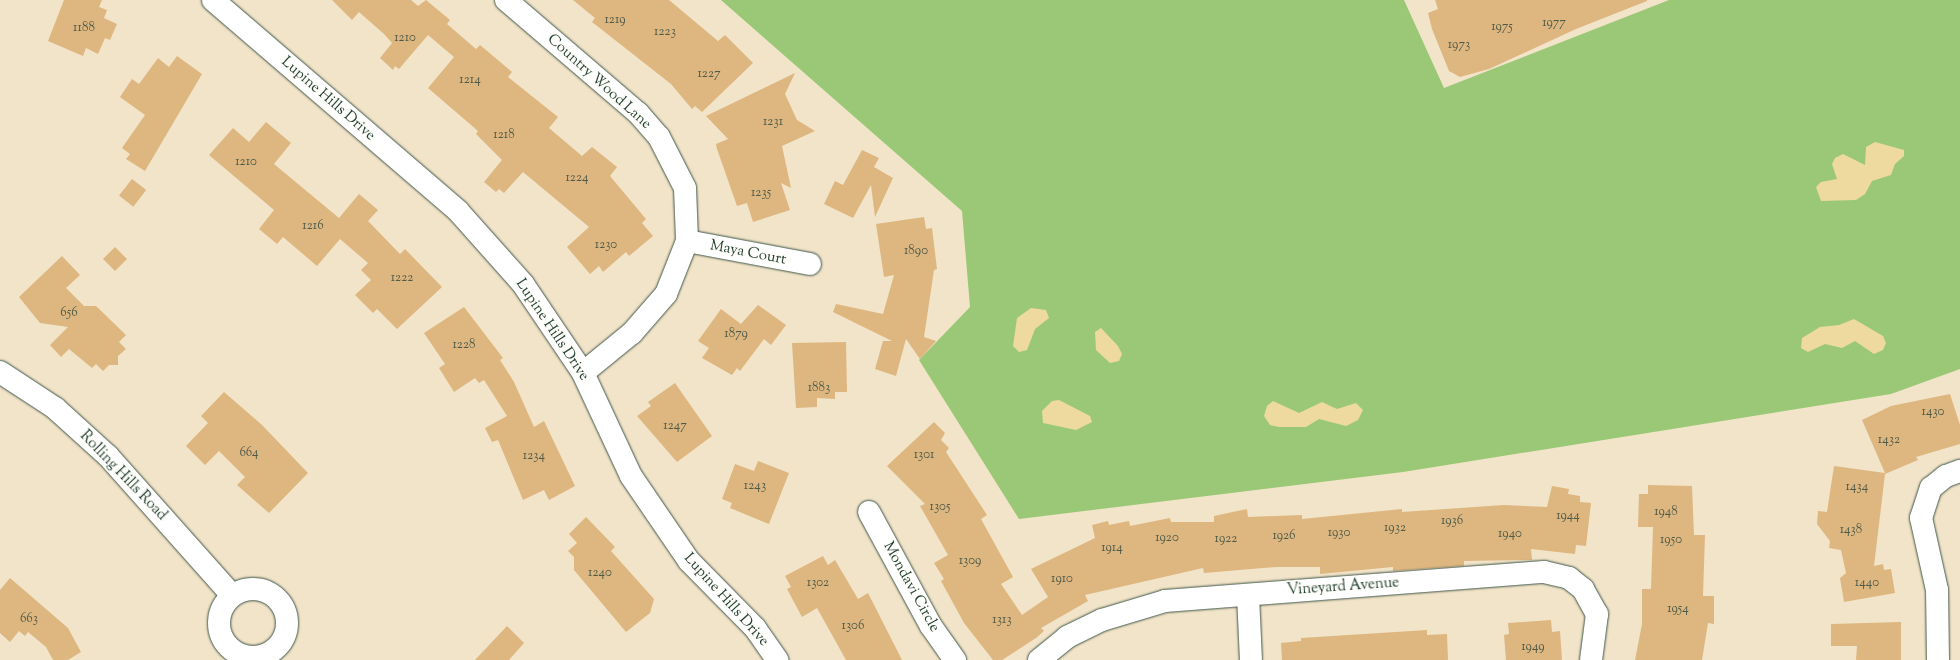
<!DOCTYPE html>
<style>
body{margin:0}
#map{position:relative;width:1960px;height:660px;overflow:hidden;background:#f2e4c8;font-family:"Sorts Mill Goudy",serif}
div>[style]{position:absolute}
.green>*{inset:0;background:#9ac876}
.sand>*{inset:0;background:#eeda9e}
.building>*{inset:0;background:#deb680;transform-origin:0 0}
.roads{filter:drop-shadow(0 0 1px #3f564a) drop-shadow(0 0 1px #3f564a)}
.minor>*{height:22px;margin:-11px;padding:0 11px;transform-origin:11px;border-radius:11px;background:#fff}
.minor>.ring{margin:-11px;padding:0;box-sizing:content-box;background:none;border:22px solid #fff;border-radius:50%}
.tertiary>*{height:22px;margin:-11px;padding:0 11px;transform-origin:11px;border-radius:11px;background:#fff}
span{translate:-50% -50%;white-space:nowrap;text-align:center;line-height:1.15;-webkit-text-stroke:3px #fdfcf7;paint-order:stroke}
.number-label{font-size:13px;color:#4f5b47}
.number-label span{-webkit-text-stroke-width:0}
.street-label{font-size:15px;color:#1f3d34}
</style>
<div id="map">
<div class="green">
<i style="clip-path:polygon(721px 0,1404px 0,1444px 88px,1669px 0,1960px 0,1960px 369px,1891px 394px,1403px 472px,1019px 519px,919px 360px,970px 307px,962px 211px)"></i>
</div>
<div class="sand">
<i style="clip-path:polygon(1875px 142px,1904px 150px,1904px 156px,1895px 164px,1891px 175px,1872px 181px,1865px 194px,1856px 200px,1821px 201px,1816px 187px,1821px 182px,1837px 179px,1832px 164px,1835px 158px,1843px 154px,1865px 165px,1866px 147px)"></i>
<i style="clip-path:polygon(1031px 308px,1046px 310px,1049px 318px,1035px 329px,1027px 350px,1019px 352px,1013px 346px,1017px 318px)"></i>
<i style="clip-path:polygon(1854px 319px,1883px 336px,1886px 343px,1883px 350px,1874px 354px,1855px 341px,1842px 348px,1825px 344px,1808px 352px,1801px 348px,1802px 338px,1820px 327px,1839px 325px)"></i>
<i style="clip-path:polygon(1101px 328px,1118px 346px,1122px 354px,1119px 361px,1110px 363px,1096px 350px,1095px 332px)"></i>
<i style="clip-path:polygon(1059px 400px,1090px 416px,1092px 422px,1076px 430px,1043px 423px,1042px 411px,1052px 401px)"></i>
<i style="clip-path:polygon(1273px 401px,1299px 413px,1322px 402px,1337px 409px,1356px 403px,1363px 410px,1358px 420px,1346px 426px,1319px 419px,1306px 427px,1279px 427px,1270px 425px,1264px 416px,1267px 406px)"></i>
</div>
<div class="building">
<i style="clip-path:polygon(64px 0,102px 0,99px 7px,107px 10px,104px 18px,117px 24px,110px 40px,105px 38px,98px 54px,86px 48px,83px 56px,48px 41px)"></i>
<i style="clip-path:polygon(332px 0,411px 0,418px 6px,426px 0,450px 20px,447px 24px,476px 49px,480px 45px,512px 72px,508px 77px,558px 117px,549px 128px,582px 156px,592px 147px,617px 167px,610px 176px,646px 219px,642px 223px,653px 236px,629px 256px,626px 252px,603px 272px,599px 266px,590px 274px,567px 247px,589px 227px,523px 172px,504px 193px,499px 189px,496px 192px,484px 182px,502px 160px,476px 134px,478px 131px,428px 88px,454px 57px,428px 35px,399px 69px,395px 66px,393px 70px,380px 58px,392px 43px,384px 34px,359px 12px,352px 20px)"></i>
<i style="clip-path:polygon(573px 0,669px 0,718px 41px,725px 35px,753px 63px,702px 112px,695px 106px,692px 109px,671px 84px,592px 22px,595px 18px)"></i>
<i style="clip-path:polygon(1435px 0,1647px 0,1647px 1px,1576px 29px,1489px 69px,1460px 77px,1449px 71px,1432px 29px,1428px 13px,1438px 9px)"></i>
<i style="clip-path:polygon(177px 56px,202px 74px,145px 171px,126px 159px,130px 154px,122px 148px,145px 115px,120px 97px,132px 79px,139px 84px,158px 58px,169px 67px)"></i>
<i style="clip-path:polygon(795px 73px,785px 94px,797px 120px,815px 131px,782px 146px,791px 188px,781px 183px,790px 210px,753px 222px,747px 203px,737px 206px,717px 149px,716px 144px,728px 139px,706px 116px)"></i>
<i style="clip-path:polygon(266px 122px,291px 143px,274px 164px,339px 218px,359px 194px,378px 210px,368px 221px,400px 254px,405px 249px,442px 287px,397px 329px,377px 309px,373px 313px,355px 295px,371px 280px,361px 270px,368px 263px,340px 239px,317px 266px,283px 237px,277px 244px,259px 229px,274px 210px,209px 155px,233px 128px,249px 142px)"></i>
<i style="clip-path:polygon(862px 150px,879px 158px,874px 167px,893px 178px,875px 217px,871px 185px,853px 218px,824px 204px,835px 181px,843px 185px)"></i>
<i style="left:132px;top:179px;width:18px;height:21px;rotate:38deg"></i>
<i style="clip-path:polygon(924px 217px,926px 229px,932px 228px,937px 269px,934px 270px,924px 337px,936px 341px,920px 359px,906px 339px,896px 376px,875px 369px,883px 341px,892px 341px,833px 312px,836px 304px,883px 314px,894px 275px,884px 277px,876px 224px)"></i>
<i style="left:115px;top:247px;width:17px;height:17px;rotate:45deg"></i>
<i style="clip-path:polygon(62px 256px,80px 275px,66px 288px,84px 306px,96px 306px,126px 335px,119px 342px,126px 349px,118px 356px,118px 365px,109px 365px,103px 371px,96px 364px,92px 368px,69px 349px,61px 357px,50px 345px,68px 327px,40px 323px,19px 297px)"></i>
<i style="clip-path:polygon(758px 305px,786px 325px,771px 345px,764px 339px,740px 371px,737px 368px,732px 375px,702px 358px,709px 348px,698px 341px,721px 309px,741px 324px)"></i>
<i style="clip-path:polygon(464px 307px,503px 358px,500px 360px,514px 382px,534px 427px,544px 421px,575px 486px,549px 500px,544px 490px,523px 500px,498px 440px,492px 442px,485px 428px,507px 416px,484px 380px,479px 383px,475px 378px,454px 392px,439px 368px,445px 364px,424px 333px)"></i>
<i style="clip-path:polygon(846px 342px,847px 392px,835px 392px,835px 399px,817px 398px,817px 407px,796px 408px,792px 343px)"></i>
<i style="clip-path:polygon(675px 383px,712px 436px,677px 462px,637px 416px,651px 406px,648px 402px)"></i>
<i style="clip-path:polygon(224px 392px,262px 425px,308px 473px,269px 513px,237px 485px,245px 477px,219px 451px,205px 465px,186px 446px,208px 423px,201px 416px)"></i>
<i style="clip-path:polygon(1950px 394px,1960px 425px,1960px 444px,1916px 457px,1918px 460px,1885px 474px,1874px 566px,1883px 564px,1884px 570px,1891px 569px,1895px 593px,1844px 602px,1840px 578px,1846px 573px,1841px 550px,1829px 548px,1830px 541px,1817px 524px,1818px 511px,1827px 512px,1834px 466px,1885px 473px,1862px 420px,1891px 406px)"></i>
<i style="clip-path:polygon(934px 422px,945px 433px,941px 440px,949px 448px,946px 452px,987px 515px,981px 519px,1013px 577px,1001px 584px,1022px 615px,1048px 597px,1031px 569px,1095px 538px,1092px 525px,1108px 521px,1109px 525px,1129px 521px,1130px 526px,1170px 518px,1171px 522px,1214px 522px,1214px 516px,1247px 509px,1248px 517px,1302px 515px,1302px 519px,1402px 509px,1402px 512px,1504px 505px,1547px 507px,1552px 486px,1569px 489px,1568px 494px,1580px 496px,1580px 502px,1591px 503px,1586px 546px,1576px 545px,1575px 554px,1531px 549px,1532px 560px,1464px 561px,1464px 566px,1393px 571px,1393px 567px,1320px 574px,1320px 567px,1276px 567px,1204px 573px,1203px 568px,1085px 595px,1088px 601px,1041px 628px,1044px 631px,1036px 638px,1002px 660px,993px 660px,964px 623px,941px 581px,944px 579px,934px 563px,948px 555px,920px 506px,925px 504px,887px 466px)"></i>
<i style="clip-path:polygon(758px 461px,789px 473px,769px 524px,730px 508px,732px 503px,722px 499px,735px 464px,754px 471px)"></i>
<i style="clip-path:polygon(1648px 485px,1692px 486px,1694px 535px,1705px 535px,1703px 596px,1714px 596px,1714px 624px,1708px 623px,1702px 660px,1635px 660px,1642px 624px,1642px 589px,1651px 589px,1653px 527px,1638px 527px,1639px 494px,1648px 494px)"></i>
<i style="clip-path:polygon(586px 517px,615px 547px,611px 551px,654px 599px,650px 613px,626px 632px,574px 570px,574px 557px,568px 551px,577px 543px,569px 534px)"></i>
<i style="clip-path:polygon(823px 556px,828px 565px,835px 560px,858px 599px,868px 593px,902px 660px,846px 660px,817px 608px,802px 617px,787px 589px,791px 587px,785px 576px)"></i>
<i style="clip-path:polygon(10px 578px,68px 628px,81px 652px,68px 660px,53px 660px,46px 647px,28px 632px,25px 636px,19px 631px,10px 642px,0 633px,0 590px)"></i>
<i style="clip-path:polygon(1551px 620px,1552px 632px,1560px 631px,1562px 660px,1506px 660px,1504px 635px,1509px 634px,1508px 623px)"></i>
<i style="clip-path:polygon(1901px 622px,1901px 660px,1856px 660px,1857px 646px,1831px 646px,1831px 624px)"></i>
<i style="clip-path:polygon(507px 626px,524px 643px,509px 660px,475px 660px)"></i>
<i style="clip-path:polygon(1427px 630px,1427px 635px,1447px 634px,1448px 660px,1282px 660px,1281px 643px,1301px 641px,1301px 638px)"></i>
</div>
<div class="roads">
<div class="minor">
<i style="left:506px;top:0;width:174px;rotate:40.6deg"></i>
<i style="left:638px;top:113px;width:32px;rotate:49deg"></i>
<i style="left:659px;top:137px;width:57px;rotate:63deg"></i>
<i style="left:685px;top:188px;width:53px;rotate:87.8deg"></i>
<i style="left:687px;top:241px;width:57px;rotate:111.6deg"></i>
<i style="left:666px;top:294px;width:52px;rotate:131.1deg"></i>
<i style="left:632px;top:333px;width:63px;rotate:140.8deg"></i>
<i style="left:687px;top:241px;width:125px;rotate:10.6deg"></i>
<i style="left:0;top:372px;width:66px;rotate:33.2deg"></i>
<i style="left:55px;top:408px;width:72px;rotate:42.2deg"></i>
<i style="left:108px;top:456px;width:186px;rotate:48.3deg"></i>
<i style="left:869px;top:512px;width:130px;rotate:61.5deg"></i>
<i style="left:931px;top:626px;width:42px;rotate:54.8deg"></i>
<i class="ring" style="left:219px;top:589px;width:46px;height:46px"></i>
<i style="left:1248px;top:595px;width:65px;rotate:87.4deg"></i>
<i style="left:1039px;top:660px;width:36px;rotate:-39deg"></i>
<i style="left:1067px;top:637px;width:39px;rotate:-26deg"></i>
<i style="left:1102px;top:620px;width:66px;rotate:-16.8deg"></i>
<i style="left:1165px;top:601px;width:380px;rotate:-4.4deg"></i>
<i style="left:1544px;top:572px;width:26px;rotate:13deg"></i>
<i style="left:1569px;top:578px;width:18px;rotate:38deg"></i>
<i style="left:1583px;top:589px;width:29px;rotate:61deg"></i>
<i style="left:1597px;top:614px;width:46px;rotate:97.4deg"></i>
<i style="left:1938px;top:660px;width:70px;rotate:-90.8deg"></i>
<i style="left:1937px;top:590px;width:74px;rotate:-102.5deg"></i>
<i style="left:1921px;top:518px;width:32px;rotate:-72deg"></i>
<i style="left:1931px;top:488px;width:19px;rotate:-39deg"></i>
<i style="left:1946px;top:476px;width:15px;rotate:-20deg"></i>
</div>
<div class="tertiary">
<i style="left:213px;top:0;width:323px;rotate:40.7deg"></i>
<i style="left:458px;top:211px;width:98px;rotate:48.3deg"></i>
<i style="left:523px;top:284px;width:107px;rotate:56deg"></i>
<i style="left:583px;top:373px;width:114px;rotate:65deg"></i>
<i style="left:631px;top:476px;width:103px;rotate:55.7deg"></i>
<i style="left:689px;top:561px;width:94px;rotate:45.4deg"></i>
<i style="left:755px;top:628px;width:39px;rotate:55deg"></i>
</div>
</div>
<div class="number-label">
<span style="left:615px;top:20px">1219</span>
<span style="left:1554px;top:23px">1977</span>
<span style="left:1502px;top:27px">1975</span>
<span style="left:84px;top:28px">1188</span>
<span style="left:665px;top:32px">1223</span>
<span style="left:405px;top:38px">1210</span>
<span style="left:1459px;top:45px">1973</span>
<span style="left:709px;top:74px">1227</span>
<span style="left:470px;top:80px">1214</span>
<span style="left:773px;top:122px">1231</span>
<span style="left:504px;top:135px">1218</span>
<span style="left:246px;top:162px">1210</span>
<span style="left:577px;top:178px">1224</span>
<span style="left:761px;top:193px">1235</span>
<span style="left:313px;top:226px">1216</span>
<span style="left:606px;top:245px">1230</span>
<span style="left:916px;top:251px">1890</span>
<span style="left:402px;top:278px">1222</span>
<span style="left:69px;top:313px">656</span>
<span style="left:736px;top:334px">1879</span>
<span style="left:464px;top:345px">1228</span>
<span style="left:819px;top:388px">1883</span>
<span style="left:1933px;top:412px">1430</span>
<span style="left:675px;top:426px">1247</span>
<span style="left:1889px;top:440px">1432</span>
<span style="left:249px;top:453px">664</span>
<span style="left:924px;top:455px">1301</span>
<span style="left:534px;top:456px">1234</span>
<span style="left:755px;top:486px">1243</span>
<span style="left:1857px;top:487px">1434</span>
<span style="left:940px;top:507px">1305</span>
<span style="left:1666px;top:512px">1948</span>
<span style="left:1568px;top:516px">1944</span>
<span style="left:1452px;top:521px">1936</span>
<span style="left:1395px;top:528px">1932</span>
<span style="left:1851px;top:530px">1438</span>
<span style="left:1339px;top:533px">1930</span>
<span style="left:1510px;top:534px">1940</span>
<span style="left:1284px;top:536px">1926</span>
<span style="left:1167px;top:538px">1920</span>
<span style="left:1226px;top:539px">1922</span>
<span style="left:1671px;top:540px">1950</span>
<span style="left:1112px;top:548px">1914</span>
<span style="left:970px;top:561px">1309</span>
<span style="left:600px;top:573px">1240</span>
<span style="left:1062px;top:579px">1910</span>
<span style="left:818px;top:583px">1302</span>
<span style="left:1867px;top:583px">1440</span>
<span style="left:1678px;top:609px">1954</span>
<span style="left:29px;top:619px">663</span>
<span style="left:1002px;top:620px">1313</span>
<span style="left:853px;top:626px">1306</span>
<span style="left:1533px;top:647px">1949</span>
</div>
<div class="street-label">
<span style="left:599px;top:82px;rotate:42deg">Country Wood Lane</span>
<span style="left:328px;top:99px;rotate:41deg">Lupine Hills Drive</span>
<span style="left:748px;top:253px;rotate:11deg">Maya Court</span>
<span style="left:552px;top:330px;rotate:56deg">Lupine Hills Drive</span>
<span style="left:123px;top:476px;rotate:46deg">Rolling Hills Road</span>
<span style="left:911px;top:587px;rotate:61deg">Mondavi Circle</span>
<span style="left:1343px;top:587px;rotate:-4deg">Vineyard Avenue</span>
<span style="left:726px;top:600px;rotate:48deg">Lupine Hills Drive</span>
</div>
</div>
